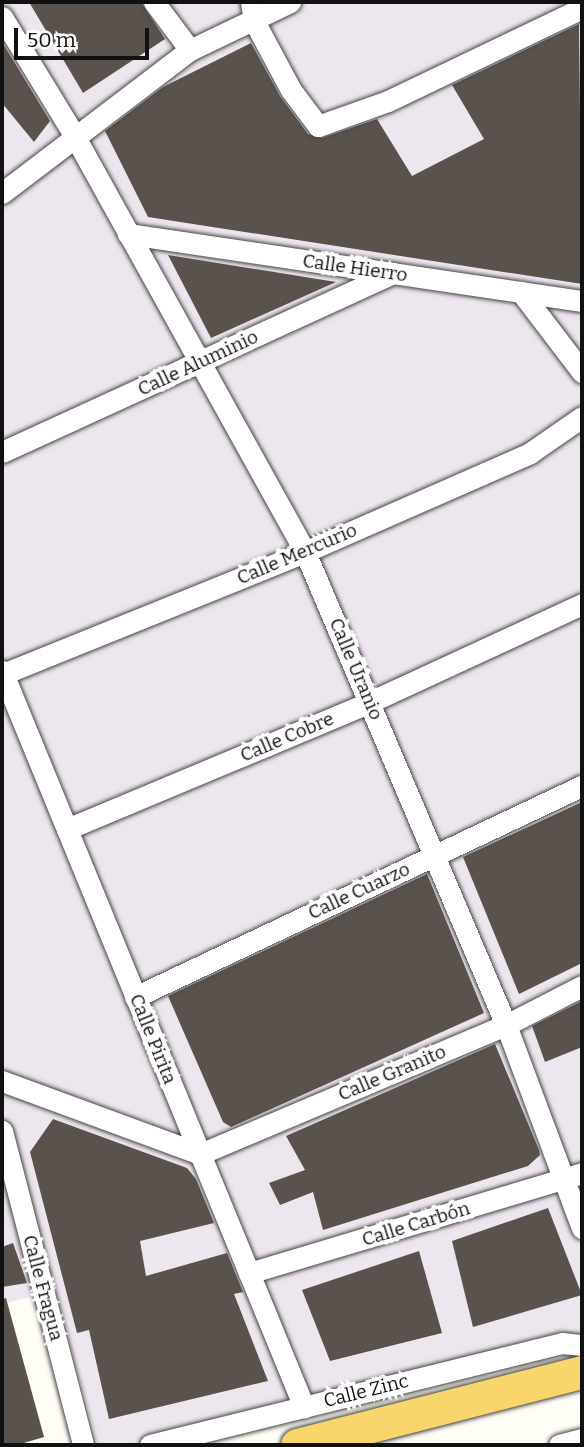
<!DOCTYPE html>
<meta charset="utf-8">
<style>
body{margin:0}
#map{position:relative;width:584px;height:1447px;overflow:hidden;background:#fffdf5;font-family:Bitter,serif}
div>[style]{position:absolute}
.industrial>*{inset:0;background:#eee6ef}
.building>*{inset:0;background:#5a524d}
.roads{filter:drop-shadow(0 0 2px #444) drop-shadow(0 0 2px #444)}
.street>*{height:21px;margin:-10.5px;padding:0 10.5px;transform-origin:10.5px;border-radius:10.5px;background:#fff}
.primary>*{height:33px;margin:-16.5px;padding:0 16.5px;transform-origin:16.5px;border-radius:16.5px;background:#f9d66b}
span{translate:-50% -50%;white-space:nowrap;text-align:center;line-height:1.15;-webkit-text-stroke:7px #fff;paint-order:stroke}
.street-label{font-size:19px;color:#111}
.frame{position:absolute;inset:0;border:4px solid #111;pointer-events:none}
.scale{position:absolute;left:14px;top:28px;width:135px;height:32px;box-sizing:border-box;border:4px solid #111;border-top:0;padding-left:9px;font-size:21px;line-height:24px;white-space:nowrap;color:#111;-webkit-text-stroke:5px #fff;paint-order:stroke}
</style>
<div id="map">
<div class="industrial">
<i style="clip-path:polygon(2px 2px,582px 2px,582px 1348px,194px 1445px,98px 1445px,56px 1291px,2px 1304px)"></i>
</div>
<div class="building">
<i style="clip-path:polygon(29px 2px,141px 2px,165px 39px,83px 93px)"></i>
<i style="clip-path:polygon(579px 24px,582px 284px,148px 217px,105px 131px,163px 87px,251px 43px,280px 96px,308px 134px,322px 138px,377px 119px,412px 176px,484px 139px,452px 85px)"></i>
<i style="clip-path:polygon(2px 42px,50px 121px,34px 142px,2px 103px)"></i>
<i style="clip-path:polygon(168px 255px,336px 282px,211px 338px)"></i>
<i style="clip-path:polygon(582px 802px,582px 963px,519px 994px,463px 857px)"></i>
<i style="clip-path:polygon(427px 874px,484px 1013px,231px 1127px,223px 1122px,168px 996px)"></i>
<i style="clip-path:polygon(582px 1001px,582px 1047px,545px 1062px,532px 1026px)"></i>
<i style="clip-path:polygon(495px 1044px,539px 1150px,540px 1155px,528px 1166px,323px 1230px,313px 1192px,280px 1205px,269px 1183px,305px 1170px,286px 1136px)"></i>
<i style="clip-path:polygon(53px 1119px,187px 1168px,196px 1179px,214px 1223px,140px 1241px,146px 1276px,227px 1253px,243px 1292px,234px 1294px,268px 1381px,109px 1419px,89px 1330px,77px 1333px,30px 1152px)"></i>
<i style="clip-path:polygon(548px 1208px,582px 1295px,473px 1327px,452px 1241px)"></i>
<i style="clip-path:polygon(13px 1243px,27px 1283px,2px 1287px,2px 1247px)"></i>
<i style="clip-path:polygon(419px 1251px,442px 1333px,330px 1361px,302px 1290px)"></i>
<i style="clip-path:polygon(6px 1298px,44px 1437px,17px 1445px,2px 1445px,2px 1299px)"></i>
</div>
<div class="roads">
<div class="street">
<i style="left:154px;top:2px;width:60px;rotate:53.1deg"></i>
<i style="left:251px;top:2px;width:19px;rotate:81deg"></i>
<i style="left:254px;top:21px;width:78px;rotate:61.8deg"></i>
<i style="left:291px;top:90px;width:45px;rotate:53.1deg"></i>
<i style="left:318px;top:126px;width:74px;rotate:-19.7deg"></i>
<i style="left:388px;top:101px;width:215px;rotate:-25.6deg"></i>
<i style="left:2px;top:17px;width:138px;rotate:58.6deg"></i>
<i style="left:74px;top:135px;width:477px;rotate:61deg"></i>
<i style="left:305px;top:552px;width:514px;rotate:66.98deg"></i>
<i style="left:506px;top:1025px;width:217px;rotate:69.5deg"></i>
<i style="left:2px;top:193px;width:236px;rotate:-37.3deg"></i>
<i style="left:190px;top:50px;width:111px;rotate:-25.6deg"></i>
<i style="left:128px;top:234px;width:459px;rotate:8.4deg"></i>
<i style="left:521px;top:292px;width:101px;rotate:52.7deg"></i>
<i style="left:2px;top:452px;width:430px;rotate:-24.6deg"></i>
<i style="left:2px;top:671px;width:796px;rotate:67.69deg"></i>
<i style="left:3px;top:674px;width:326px;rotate:-22deg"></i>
<i style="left:305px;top:552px;width:246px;rotate:-23.7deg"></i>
<i style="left:530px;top:453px;width:63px;rotate:-34.7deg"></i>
<i style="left:67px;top:829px;width:329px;rotate:-22.7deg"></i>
<i style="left:370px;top:702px;width:234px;rotate:-24.8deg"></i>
<i style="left:135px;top:997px;width:494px;rotate:-25.3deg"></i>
<i style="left:2px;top:1081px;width:211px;rotate:20.2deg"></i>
<i style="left:200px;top:1154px;width:332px;rotate:-22.9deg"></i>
<i style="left:506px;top:1025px;width:85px;rotate:-27.2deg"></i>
<i style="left:2px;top:1131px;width:324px;rotate:75.5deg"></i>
<i style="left:249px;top:1273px;width:348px;rotate:-16.7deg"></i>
<i style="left:150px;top:1445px;width:424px;rotate:-13.9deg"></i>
<i style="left:562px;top:1343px;width:20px;rotate:6deg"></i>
<i style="left:559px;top:1445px;width:24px;rotate:-15deg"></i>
</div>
<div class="primary">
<i style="left:297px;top:1445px;width:294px;rotate:-14.4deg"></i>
</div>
</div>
<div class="street-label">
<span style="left:355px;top:268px;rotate:8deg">Calle Hierro</span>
<span style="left:198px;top:363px;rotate:-25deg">Calle Aluminio</span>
<span style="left:297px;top:554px;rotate:-23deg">Calle Mercurio</span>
<span style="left:356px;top:669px;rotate:67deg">Calle Uranio</span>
<span style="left:287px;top:737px;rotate:-23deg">Calle Cobre</span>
<span style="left:359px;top:891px;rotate:-25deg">Calle Cuarzo</span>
<span style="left:153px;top:1039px;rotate:68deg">Calle Pirita</span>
<span style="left:392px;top:1073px;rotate:-23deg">Calle Granito</span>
<span style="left:416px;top:1224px;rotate:-17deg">Calle Carbón</span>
<span style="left:43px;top:1288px;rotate:75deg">Calle Fragua</span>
<span style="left:366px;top:1391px;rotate:-14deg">Calle Zinc</span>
</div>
<div class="frame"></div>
<div class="scale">50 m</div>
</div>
